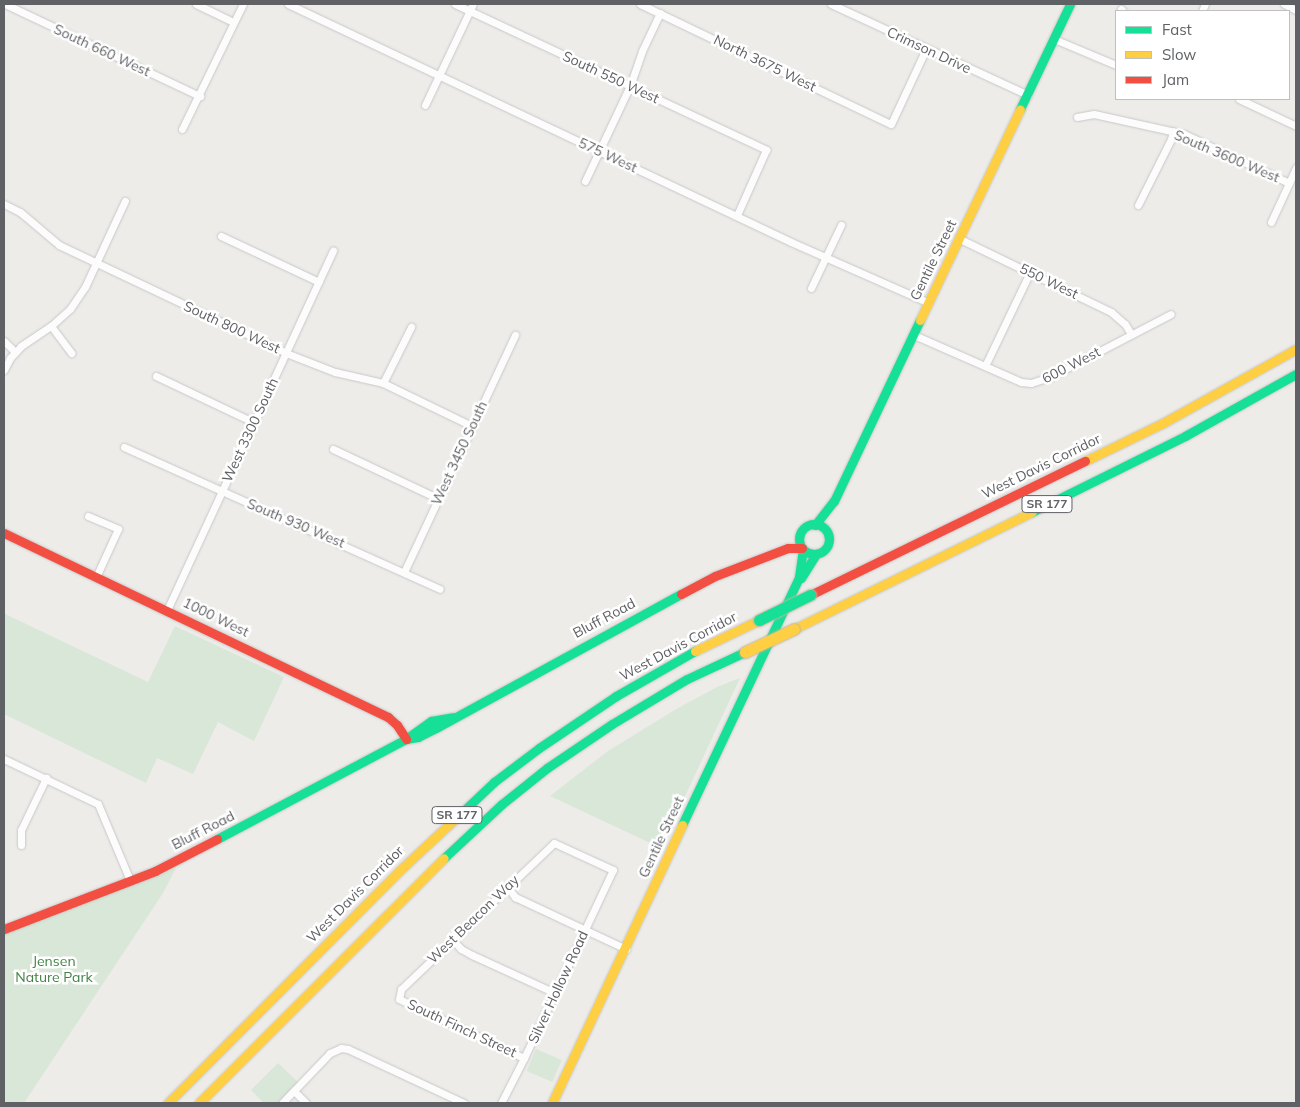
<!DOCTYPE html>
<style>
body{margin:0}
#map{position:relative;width:1300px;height:1107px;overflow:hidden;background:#edece9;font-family:Mulish,sans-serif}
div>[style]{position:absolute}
.green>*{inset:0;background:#d8e7d7;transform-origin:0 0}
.roads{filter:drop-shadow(0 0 1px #c8c8c8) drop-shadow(0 0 1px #c8c8c8)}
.street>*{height:7px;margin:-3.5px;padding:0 3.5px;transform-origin:3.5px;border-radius:3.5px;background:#fcfcfc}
.fast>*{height:9px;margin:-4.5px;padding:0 4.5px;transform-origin:4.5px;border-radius:4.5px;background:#16e098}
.fast>.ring{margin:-4.5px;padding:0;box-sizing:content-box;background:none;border:9px solid #16e098;border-radius:50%}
.slow>*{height:9px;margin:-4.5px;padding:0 4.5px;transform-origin:4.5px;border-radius:4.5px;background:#ffcf43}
.jam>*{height:9px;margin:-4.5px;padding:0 4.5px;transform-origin:4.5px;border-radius:4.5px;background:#f24e42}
.bridges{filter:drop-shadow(0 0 1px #c0b69a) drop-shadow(0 0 1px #c0b69a)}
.fast-bridge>*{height:11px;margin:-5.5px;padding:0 5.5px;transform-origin:5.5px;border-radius:5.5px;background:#16e098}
.slow-bridge>*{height:11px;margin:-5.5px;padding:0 5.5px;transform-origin:5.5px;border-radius:5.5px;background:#ffcf43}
span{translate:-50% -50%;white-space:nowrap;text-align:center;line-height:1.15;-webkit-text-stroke:5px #fff;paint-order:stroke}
.shield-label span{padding:1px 4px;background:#fff;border:1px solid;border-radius:4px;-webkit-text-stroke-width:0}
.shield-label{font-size:12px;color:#5f6165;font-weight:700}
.street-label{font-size:14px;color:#5f6165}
.park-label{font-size:14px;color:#418246}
.frame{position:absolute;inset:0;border:5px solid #5f6165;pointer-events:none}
.legend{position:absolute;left:1115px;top:10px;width:175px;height:90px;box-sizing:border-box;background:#fff;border:1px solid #bfc0c1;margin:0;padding:6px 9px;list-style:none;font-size:15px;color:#5f6165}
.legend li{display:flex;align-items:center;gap:10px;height:25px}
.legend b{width:25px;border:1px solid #bfc0c1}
</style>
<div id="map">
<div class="green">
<i style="clip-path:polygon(5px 614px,148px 682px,175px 626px,284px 677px,254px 741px,218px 722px,193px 774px,157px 758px,146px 783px,4px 714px)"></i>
<i style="clip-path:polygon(740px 678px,661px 848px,550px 796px,608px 751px,678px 708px,717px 687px)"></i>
<i style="clip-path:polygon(176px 868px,163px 893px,24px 1103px,4px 1103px,4px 934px)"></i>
<i style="left:536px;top:1049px;width:28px;height:24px;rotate:23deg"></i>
<i style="clip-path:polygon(278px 1063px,299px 1083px,279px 1103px,264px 1103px,251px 1090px)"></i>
</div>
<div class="roads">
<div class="street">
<i style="left:5px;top:4px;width:216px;rotate:25.3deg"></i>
<i style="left:196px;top:4px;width:41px;rotate:25.9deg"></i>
<i style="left:288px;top:4px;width:556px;rotate:25.32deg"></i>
<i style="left:791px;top:242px;width:151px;rotate:23.8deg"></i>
<i style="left:455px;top:4px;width:344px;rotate:25.1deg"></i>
<i style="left:766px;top:150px;width:71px;rotate:114deg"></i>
<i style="left:640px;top:4px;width:278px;rotate:25.6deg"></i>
<i style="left:891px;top:124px;width:83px;rotate:-65deg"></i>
<i style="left:831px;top:4px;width:217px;rotate:24.8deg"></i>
<i style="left:1284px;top:4px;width:13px;rotate:27deg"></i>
<i style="left:1121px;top:9px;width:3px;rotate:45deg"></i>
<i style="left:1202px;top:11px;width:8px;rotate:-67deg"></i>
<i style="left:1054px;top:39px;width:67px;rotate:22.8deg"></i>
<i style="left:1239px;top:99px;width:63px;rotate:25.3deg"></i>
<i style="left:425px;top:105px;width:112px;rotate:-64.6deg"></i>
<i style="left:1077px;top:117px;width:17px;rotate:-10deg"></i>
<i style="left:1094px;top:114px;width:92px;rotate:12.5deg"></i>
<i style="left:1184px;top:134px;width:116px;rotate:25deg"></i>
<i style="left:182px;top:129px;width:139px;rotate:-64deg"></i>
<i style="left:585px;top:181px;width:105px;rotate:-64.7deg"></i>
<i style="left:630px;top:86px;width:37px;rotate:-71deg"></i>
<i style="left:642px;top:51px;width:42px;rotate:-64.7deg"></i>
<i style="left:4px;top:204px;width:18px;rotate:27deg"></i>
<i style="left:20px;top:212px;width:51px;rotate:40.2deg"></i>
<i style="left:59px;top:245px;width:251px;rotate:25.4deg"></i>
<i style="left:286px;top:353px;width:53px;rotate:21.2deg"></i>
<i style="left:335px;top:372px;width:49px;rotate:12.9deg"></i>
<i style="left:383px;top:383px;width:99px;rotate:25.8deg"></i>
<i style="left:1138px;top:205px;width:74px;rotate:-63.4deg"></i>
<i style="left:1171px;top:139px;width:8px;rotate:-76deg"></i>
<i style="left:1271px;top:222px;width:60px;rotate:-65.2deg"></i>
<i style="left:221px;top:236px;width:108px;rotate:25.1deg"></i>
<i style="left:960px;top:239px;width:168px;rotate:25.8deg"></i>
<i style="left:1111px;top:312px;width:18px;rotate:41deg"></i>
<i style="left:1125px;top:324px;width:12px;rotate:59deg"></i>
<i style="left:811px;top:288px;width:70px;rotate:-64.5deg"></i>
<i style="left:51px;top:326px;width:34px;rotate:53deg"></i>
<i style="left:914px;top:335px;width:117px;rotate:23.7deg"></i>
<i style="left:1021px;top:382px;width:10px;rotate:6deg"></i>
<i style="left:1031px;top:383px;width:20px;rotate:-18deg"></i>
<i style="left:1050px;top:377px;width:136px;rotate:-27.5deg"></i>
<i style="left:4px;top:341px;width:16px;rotate:45deg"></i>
<i style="left:985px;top:366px;width:104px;rotate:-64.4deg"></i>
<i style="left:4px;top:370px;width:13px;rotate:-63deg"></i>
<i style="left:10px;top:358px;width:16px;rotate:-47deg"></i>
<i style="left:21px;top:346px;width:36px;rotate:-34deg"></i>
<i style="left:51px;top:326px;width:25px;rotate:-42deg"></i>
<i style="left:70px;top:309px;width:27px;rotate:-56deg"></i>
<i style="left:85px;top:287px;width:95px;rotate:-65.1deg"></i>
<i style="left:156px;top:376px;width:107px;rotate:25.4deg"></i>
<i style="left:383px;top:383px;width:63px;rotate:-63.4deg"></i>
<i style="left:124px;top:447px;width:346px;rotate:24.2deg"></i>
<i style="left:333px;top:449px;width:115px;rotate:25.2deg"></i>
<i style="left:88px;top:516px;width:33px;rotate:23deg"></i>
<i style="left:118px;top:529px;width:53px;rotate:114.6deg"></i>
<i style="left:404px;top:572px;width:262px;rotate:-64.9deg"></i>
<i style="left:167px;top:610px;width:396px;rotate:-65.2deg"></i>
<i style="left:4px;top:759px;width:104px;rotate:25.6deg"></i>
<i style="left:98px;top:804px;width:82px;rotate:67.2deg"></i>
<i style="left:21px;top:845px;width:15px;rotate:-90deg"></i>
<i style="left:21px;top:830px;width:58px;rotate:-64.3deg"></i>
<i style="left:507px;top:886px;width:14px;rotate:54deg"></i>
<i style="left:515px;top:897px;width:123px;rotate:25.1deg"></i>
<i style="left:452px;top:939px;width:13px;rotate:48deg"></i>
<i style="left:461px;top:949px;width:13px;rotate:29deg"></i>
<i style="left:472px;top:955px;width:91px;rotate:24.6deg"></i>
<i style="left:294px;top:1091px;width:17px;rotate:45deg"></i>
<i style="left:282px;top:1103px;width:69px;rotate:-46.2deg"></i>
<i style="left:330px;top:1053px;width:12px;rotate:-24deg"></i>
<i style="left:341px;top:1048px;width:7px;rotate:8deg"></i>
<i style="left:348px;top:1049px;width:128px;rotate:25deg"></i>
<i style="left:501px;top:1103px;width:51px;rotate:-62.9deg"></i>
<i style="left:524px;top:1058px;width:72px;rotate:-64.5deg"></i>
<i style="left:555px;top:993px;width:136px;rotate:-64.8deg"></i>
<i style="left:613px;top:870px;width:65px;rotate:-155.4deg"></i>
<i style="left:554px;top:843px;width:211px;rotate:136.3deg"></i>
<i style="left:401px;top:989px;width:10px;rotate:101deg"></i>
<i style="left:399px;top:999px;width:138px;rotate:25.3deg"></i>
</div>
<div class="fast">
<i style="left:1020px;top:109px;width:116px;rotate:-64.5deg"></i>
<i style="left:1032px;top:512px;width:171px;rotate:-26.4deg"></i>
<i style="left:1185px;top:436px;width:127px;rotate:-29.2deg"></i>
<i class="ring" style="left:799px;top:524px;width:21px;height:21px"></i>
<i style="left:815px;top:525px;width:31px;rotate:-52deg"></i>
<i style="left:834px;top:501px;width:200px;rotate:-64.6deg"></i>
<i style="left:801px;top:578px;width:28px;rotate:-58deg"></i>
<i style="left:406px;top:739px;width:12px;rotate:-9deg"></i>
<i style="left:418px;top:737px;width:20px;rotate:-27deg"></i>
<i style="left:436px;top:728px;width:279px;rotate:-28.7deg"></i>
<i style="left:457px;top:817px;width:51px;rotate:-43.4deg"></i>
<i style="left:494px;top:782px;width:56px;rotate:-37.1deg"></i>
<i style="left:539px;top:748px;width:93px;rotate:-34deg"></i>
<i style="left:616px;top:696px;width:91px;rotate:-29.7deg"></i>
<i style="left:682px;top:825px;width:274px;rotate:-64.7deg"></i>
<i style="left:799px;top:577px;width:27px;rotate:-82deg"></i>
<i style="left:217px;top:839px;width:214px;rotate:-27.9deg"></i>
<i style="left:406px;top:739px;width:31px;rotate:-36deg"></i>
<i style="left:431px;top:721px;width:22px;rotate:-10deg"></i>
<i style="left:444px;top:858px;width:79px;rotate:-43deg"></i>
<i style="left:502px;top:804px;width:58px;rotate:-38.7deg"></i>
<i style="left:547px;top:768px;width:78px;rotate:-34.1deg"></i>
<i style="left:612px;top:724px;width:87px;rotate:-31deg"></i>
<i style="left:687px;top:679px;width:64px;rotate:-25deg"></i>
</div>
<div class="slow">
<i style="left:920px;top:320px;width:233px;rotate:-64.6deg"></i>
<i style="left:1085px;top:461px;width:87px;rotate:-26deg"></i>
<i style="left:1163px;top:423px;width:152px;rotate:-29.1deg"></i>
<i style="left:794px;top:629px;width:265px;rotate:-26.2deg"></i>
<i style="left:695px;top:651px;width:71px;rotate:-25.8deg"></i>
<i style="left:168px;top:1103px;width:327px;rotate:-45.1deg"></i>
<i style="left:399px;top:871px;width:79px;rotate:-43deg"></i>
<i style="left:199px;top:1103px;width:346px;rotate:-45deg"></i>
<i style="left:552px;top:1103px;width:307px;rotate:-64.9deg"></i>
</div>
<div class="jam">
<i style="left:4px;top:533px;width:426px;rotate:25.6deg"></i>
<i style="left:388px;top:717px;width:12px;rotate:42deg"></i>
<i style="left:397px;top:725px;width:17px;rotate:57deg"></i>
<i style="left:681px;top:594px;width:38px;rotate:-28deg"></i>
<i style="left:715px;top:576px;width:78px;rotate:-21deg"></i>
<i style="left:788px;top:548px;width:14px"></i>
<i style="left:810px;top:595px;width:306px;rotate:-26deg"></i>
<i style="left:4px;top:929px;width:162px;rotate:-21deg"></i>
<i style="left:155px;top:871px;width:70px;rotate:-27.3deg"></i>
</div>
</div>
<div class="bridges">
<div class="fast-bridge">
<i style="left:759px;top:620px;width:57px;rotate:-26.1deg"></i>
</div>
<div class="slow-bridge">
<i style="left:745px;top:652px;width:54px;rotate:-25.1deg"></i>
</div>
</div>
<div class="shield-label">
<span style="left:1047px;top:504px">SR 177</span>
<span style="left:457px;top:815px">SR 177</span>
</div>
<div class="street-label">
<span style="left:102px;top:50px;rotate:25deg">South 660 West</span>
<span style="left:929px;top:50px;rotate:25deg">Crimson Drive</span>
<span style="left:765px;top:63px;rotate:26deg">North 3675 West</span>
<span style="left:611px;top:77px;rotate:25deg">South 550 West</span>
<span style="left:608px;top:155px;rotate:25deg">575 West</span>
<span style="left:1227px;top:156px;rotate:23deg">South 3600 West</span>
<span style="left:933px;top:260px;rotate:-64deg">Gentile Street</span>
<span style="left:1049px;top:281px;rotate:26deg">550 West</span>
<span style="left:232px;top:327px;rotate:25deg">South 800 West</span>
<span style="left:1071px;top:365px;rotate:-27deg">600 West</span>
<span style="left:250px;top:430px;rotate:-65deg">West 3300 South</span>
<span style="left:459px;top:453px;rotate:-65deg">West 3450 South</span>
<span style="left:1041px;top:466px;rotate:-26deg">West Davis Corridor</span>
<span style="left:296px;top:523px;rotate:23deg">South 930 West</span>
<span style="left:216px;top:617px;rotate:26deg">1000 West</span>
<span style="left:604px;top:618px;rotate:-28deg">Bluff Road</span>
<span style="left:678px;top:646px;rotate:-28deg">West Davis Corridor</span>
<span style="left:203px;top:830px;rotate:-27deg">Bluff Road</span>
<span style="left:661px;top:837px;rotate:-65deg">Gentile Street</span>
<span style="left:355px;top:894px;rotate:-45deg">West Davis Corridor</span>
<span style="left:473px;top:919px;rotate:-44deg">West Beacon Way</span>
<span style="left:558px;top:987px;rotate:-65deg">Silver Hollow Road</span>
<span style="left:462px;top:1028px;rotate:25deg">South Finch Street</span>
</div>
<div class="park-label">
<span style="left:54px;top:969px">Jensen<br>Nature Park</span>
</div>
<div class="frame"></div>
<ul class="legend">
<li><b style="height:6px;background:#16e098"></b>Fast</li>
<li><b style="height:6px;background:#ffcf43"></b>Slow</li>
<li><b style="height:6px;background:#f24e42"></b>Jam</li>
</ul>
</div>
